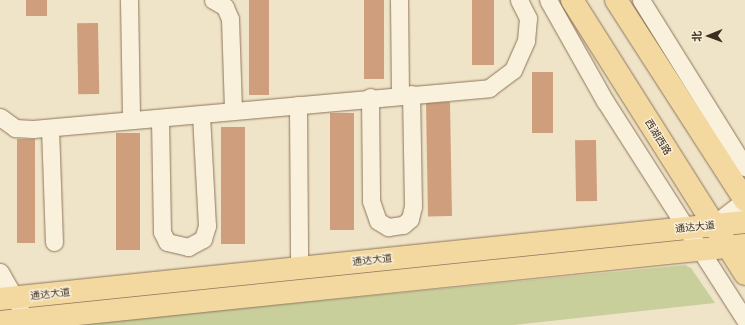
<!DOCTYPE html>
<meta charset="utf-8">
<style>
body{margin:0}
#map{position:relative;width:745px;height:325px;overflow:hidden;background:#f0e4c8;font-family:"Playfair Display","Noto Sans SC",serif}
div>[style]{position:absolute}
.green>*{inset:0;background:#c9cf9b}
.building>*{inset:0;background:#cf9f7d;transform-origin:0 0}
.roads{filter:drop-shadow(0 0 1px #8d765c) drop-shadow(0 0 1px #8d765c)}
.minor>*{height:17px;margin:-8.5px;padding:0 8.5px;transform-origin:8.5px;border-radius:8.5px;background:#faf1dc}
.major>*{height:22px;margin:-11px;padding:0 11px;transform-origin:11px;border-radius:11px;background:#f3d9a0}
span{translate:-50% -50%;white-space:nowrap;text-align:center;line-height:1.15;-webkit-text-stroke:3px #f7eed8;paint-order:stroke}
.street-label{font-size:10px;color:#3d2e20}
.north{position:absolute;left:689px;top:16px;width:40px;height:40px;-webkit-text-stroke:3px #f7eed8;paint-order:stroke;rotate:269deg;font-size:11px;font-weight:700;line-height:16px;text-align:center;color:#3d2e20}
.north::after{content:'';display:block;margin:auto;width:14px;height:18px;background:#3d2e20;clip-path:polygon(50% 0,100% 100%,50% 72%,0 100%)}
</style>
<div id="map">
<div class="green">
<i style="clip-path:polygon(685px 265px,691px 268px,715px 303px,514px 325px,69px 325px)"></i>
</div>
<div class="building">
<i style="left:26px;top:0;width:21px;height:16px"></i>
<i style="left:249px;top:0;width:20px;height:95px"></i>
<i style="left:364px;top:0;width:20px;height:79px"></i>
<i style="left:472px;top:0;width:22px;height:65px"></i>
<i style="left:98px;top:23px;width:71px;height:21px;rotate:89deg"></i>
<i style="left:532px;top:72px;width:21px;height:61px"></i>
<i style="left:450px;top:102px;width:114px;height:24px;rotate:89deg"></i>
<i style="left:330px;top:113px;width:24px;height:117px"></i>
<i style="left:221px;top:127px;width:24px;height:117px"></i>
<i style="left:116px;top:133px;width:24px;height:117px"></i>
<i style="left:17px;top:139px;width:18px;height:104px"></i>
<i style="left:596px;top:140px;width:61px;height:21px;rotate:89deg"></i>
</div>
<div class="roads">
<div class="minor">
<i style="left:129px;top:0;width:120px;rotate:89deg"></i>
<i style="left:213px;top:0;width:14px;rotate:30deg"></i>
<i style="left:225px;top:7px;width:13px;rotate:67deg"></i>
<i style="left:230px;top:19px;width:92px;rotate:88.1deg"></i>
<i style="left:399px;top:0;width:94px;rotate:89.4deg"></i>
<i style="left:548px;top:0;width:116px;rotate:60.6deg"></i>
<i style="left:605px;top:101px;width:260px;rotate:57.4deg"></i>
<i style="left:641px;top:0;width:197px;rotate:58.1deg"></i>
<i style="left:370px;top:97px;width:104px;rotate:89.4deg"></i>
<i style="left:371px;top:201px;width:21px;rotate:71deg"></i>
<i style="left:378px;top:221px;width:12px;rotate:31deg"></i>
<i style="left:388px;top:227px;width:15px;rotate:-8deg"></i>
<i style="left:403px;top:225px;width:9px;rotate:-41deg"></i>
<i style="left:410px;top:219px;width:13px;rotate:-77deg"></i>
<i style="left:413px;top:206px;width:112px;rotate:-91deg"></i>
<i style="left:298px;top:105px;width:163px;rotate:89.6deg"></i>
<i style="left:0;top:117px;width:19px;rotate:36deg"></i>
<i style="left:15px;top:128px;width:18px;rotate:3deg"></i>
<i style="left:33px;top:129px;width:458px;rotate:-5.1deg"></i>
<i style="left:489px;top:88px;width:30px;rotate:-37deg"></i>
<i style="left:513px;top:70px;width:32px;rotate:-66deg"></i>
<i style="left:526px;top:41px;width:23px;rotate:-85deg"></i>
<i style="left:528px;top:18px;width:20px;rotate:-117deg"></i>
<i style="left:160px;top:118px;width:114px;rotate:89deg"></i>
<i style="left:162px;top:232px;width:11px;rotate:63deg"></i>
<i style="left:167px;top:242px;width:22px;rotate:13deg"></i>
<i style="left:188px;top:247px;width:17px;rotate:-28deg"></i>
<i style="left:203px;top:239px;width:14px;rotate:-73deg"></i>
<i style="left:207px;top:226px;width:112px;rotate:-93.1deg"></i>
<i style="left:50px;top:128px;width:114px;rotate:88deg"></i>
<i style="left:713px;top:225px;width:41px;rotate:-38deg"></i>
<i style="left:0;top:272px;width:40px;rotate:60.3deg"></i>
</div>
<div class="major">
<i style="left:572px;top:0;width:324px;rotate:57.7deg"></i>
<i style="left:616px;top:0;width:238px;rotate:57.2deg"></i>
<i style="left:0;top:299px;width:749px;rotate:-5.9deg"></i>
<i style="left:0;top:322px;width:749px;rotate:-5.9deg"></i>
</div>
</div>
<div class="street-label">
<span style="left:658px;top:137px;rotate:58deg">西湖西路</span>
<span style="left:695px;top:227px;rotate:-6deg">通达大道</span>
<span style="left:372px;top:260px;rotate:-6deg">通达大道</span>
<span style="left:50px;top:294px;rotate:-6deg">通达大道</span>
</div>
<div class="north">北</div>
</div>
